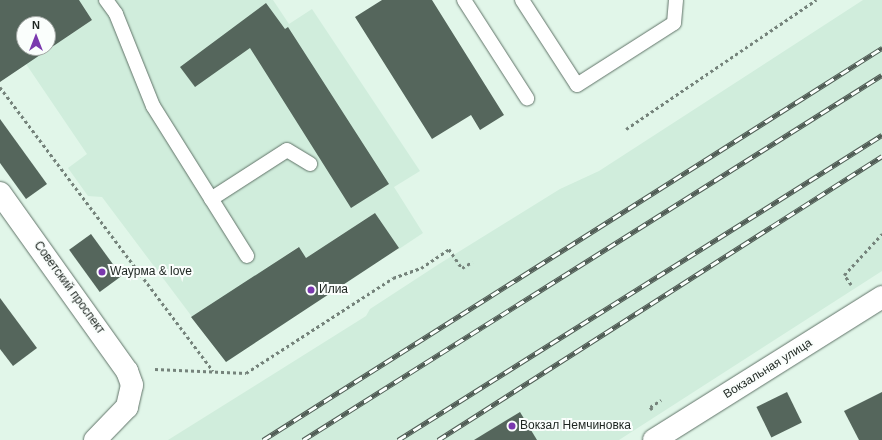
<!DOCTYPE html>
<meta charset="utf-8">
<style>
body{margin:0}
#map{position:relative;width:882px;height:440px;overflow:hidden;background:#e1f6e9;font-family:Helvetica,sans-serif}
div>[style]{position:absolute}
.built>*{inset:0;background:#d0eddc}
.building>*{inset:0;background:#55665c;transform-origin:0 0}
.path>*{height:2.5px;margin-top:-1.25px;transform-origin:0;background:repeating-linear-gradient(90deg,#75837b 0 3px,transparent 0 6px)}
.roads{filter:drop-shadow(0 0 1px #607368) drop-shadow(0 0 1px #607368)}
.service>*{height:14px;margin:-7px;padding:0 7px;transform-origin:7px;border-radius:7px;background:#fff}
.minor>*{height:22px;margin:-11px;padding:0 11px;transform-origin:11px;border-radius:11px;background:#fff}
.tertiary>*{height:22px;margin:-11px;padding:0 11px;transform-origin:11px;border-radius:11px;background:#fff}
.rail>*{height:4.5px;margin-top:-2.25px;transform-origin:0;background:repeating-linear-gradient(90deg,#fafefc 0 9px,#505c55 0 18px);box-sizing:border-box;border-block:1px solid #505c55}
.dots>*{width:11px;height:11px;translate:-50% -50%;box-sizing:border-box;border:2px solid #fafefc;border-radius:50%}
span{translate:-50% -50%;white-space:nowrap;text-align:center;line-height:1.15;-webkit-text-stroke:4px #fafefc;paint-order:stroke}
.poi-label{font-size:12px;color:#1d2520}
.left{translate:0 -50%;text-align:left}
.street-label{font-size:12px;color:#1d2520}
.north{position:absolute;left:16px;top:16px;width:40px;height:40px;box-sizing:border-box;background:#fafefc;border:1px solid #a2a7a4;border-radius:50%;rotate:0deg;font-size:11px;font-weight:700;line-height:16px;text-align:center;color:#1d2520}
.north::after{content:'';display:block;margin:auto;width:14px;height:18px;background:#7a39ae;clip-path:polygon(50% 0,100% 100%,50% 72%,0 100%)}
</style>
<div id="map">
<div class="built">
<i style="clip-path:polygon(79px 0,273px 0,289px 24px,312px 9px,420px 171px,394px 187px,423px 233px,399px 249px,375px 213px,306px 258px,298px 247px,274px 263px,304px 310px,226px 362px,102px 197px,88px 196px,68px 168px,87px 154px,26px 64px,92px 20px)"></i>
<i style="clip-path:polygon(863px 0,882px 0,882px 271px,619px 440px,168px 440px,366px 316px,370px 309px,439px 264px,560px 189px,599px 171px)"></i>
</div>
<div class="building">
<i style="clip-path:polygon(evenodd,0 0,79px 0,92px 20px,0 82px,0 0,24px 24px,48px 24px,48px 48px,24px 48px,24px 24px)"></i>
<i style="clip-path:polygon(382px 0,432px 0,504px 115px,480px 130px,471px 115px,432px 139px,355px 17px)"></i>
<i style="clip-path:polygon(266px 3px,285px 29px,288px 27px,389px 184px,351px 208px,250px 48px,195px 87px,180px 67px)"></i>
<i style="clip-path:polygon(0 119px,47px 184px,26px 199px,0 163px)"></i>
<i style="clip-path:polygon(375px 213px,399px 248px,226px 362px,191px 317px,299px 247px,306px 258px)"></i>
<i style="left:91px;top:234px;width:52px;height:27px;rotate:54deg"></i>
<i style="clip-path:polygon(0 298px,37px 348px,13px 366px,0 349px)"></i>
<i style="left:787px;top:392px;width:34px;height:34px;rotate:64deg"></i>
<i style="clip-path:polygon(882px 392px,882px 440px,859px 440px,844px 411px)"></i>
<i style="clip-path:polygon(520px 412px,537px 440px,474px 440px)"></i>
</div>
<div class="path">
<i style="left:0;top:87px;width:355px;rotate:53.1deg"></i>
<i style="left:626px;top:129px;width:230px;rotate:-34.2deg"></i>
<i style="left:851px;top:285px;width:12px;rotate:-125deg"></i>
<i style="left:844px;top:275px;width:56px;rotate:-47.2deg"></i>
<i style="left:155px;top:369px;width:91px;rotate:2.5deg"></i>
<i style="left:246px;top:373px;width:175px;rotate:-32.9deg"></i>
<i style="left:393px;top:278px;width:30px;rotate:-20deg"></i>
<i style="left:421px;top:268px;width:34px;rotate:-34deg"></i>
<i style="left:449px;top:249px;width:23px;rotate:56deg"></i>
<i style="left:462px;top:268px;width:12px;rotate:-31deg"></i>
<i style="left:652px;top:410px;width:4px;rotate:-124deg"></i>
<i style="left:650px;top:407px;width:13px;rotate:-32deg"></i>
</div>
<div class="roads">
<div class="service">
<i style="left:106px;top:0;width:17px;rotate:54deg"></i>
<i style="left:116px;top:14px;width:99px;rotate:68.1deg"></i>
<i style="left:153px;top:106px;width:177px;rotate:57.9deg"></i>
<i style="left:464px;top:0;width:117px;rotate:57.3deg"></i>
<i style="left:522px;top:0;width:101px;rotate:57.1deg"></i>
<i style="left:577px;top:85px;width:115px;rotate:-32.6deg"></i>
<i style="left:674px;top:23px;width:23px;rotate:-85deg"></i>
<i style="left:211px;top:199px;width:90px;rotate:-32.8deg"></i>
<i style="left:287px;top:150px;width:27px;rotate:31deg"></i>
</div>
<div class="minor">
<i style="left:654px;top:440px;width:269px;rotate:-32.1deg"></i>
</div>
<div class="tertiary">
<i style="left:0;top:193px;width:219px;rotate:54.5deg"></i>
<i style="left:127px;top:371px;width:15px;rotate:70deg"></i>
<i style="left:132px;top:385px;width:23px;rotate:103deg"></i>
<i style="left:127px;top:407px;width:46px;rotate:134.1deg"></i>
</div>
</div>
<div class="rail">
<i style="left:263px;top:440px;width:733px;rotate:-32.35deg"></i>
<i style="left:303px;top:440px;width:684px;rotate:-32.23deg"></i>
<i style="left:398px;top:440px;width:572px;rotate:-32.22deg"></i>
<i style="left:438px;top:440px;width:527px;rotate:-32.6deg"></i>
</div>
<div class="dots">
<i style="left:102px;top:272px;background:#7a39ae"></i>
<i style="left:311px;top:290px;background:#7a39ae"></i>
<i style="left:512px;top:426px;background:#7a39ae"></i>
</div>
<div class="poi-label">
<span class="left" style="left:110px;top:272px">Wаурма &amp; love</span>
<span class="left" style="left:319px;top:290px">Илиа</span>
<span class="left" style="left:520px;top:426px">Вокзал Немчиновка</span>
</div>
<div class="street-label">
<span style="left:69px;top:288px;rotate:54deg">Советский проспект</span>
<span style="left:768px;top:369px;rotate:-32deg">Вокзальная улица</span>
</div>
<div class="north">N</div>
</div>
